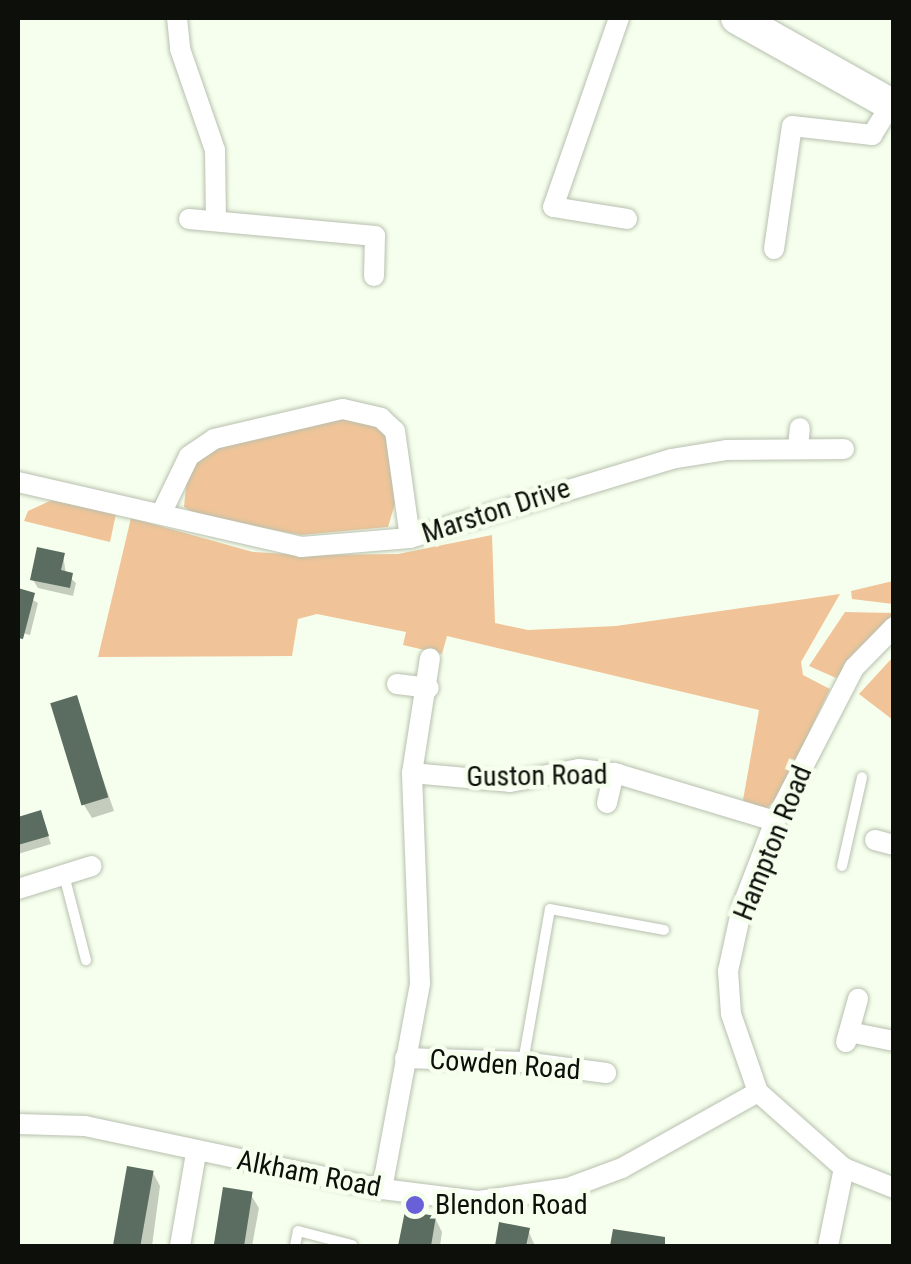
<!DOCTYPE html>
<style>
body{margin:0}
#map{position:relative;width:911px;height:1264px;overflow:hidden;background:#f6ffed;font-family:"Roboto Condensed",sans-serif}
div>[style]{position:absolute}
.green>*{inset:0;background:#f0c498}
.shadow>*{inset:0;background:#0003}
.building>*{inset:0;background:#5b6c61;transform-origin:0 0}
.roads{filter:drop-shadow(0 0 2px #b8c0af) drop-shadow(0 0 2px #b8c0af)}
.service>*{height:10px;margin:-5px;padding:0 5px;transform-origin:5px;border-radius:5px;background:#fff}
.minor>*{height:20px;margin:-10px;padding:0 10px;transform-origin:10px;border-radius:10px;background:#fff}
.trunk>*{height:32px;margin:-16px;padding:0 16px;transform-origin:16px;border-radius:16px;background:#fff}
.dots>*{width:28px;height:28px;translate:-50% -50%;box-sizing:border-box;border:5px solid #f6ffed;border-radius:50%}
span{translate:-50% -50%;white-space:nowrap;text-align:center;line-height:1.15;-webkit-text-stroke:9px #f6ffed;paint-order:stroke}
.street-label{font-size:28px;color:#0d100a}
.poi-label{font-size:28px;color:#0d100a}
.left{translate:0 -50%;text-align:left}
.frame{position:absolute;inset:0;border:20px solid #0d100a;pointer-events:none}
</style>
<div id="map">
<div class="green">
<i style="clip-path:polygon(343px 409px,395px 431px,396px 500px,388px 527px,301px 535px,199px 516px,184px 507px,189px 456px)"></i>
<i style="clip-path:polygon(52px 500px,116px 514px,110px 542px,24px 521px,28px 511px)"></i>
<i style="clip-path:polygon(131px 518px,253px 552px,302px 555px,398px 554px,492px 535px,495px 623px,528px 630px,616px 626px,840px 594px,801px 662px,803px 675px,830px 689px,778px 797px,767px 808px,752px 810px,743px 800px,759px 710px,447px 636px,442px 654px,403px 645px,406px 632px,317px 614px,298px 619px,292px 656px,98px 657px)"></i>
<i style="clip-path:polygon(893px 581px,893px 604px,852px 599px,851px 591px)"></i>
<i style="clip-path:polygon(845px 612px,893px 613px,893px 621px,836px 678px,809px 666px)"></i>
<i style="clip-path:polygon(893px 657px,893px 720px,859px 694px)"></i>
</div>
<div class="shadow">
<i style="clip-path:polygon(63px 555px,66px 574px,76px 583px,73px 596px,38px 588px,33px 580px)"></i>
<i style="clip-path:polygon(18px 591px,38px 603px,30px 635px,18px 632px)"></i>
<i style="clip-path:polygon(75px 698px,114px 811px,92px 818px,84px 805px)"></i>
<i style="clip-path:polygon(40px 813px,51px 844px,18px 854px,18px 819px)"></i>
<i style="clip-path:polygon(129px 1169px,153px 1173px,160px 1186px,152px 1246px,117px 1246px)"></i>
<i style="clip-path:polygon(225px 1190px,251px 1195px,259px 1208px,252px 1246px,214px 1246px)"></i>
<i style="clip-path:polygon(407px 1214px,435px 1218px,442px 1232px,440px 1246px,401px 1246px)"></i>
<i style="clip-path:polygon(501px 1225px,528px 1230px,535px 1246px,497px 1246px)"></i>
</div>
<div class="building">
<i style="clip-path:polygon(37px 547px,65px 553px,61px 570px,73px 573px,70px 588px,30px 580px)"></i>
<i style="clip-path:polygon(18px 588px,35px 593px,23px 639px,18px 638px)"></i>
<i style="left:77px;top:695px;width:107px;height:28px;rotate:73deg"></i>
<i style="clip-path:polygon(41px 810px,49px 836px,18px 845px,18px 817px)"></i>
<i style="left:127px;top:1166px;width:27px;height:81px;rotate:10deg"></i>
<i style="left:223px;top:1187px;width:30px;height:60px;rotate:9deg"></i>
<i style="clip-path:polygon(405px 1211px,436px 1216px,431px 1246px,398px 1246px)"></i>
<i style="clip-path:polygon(499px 1222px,530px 1228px,526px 1246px,495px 1246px)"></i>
<i style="clip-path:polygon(613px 1229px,665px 1237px,665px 1246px,610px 1246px)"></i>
</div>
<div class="roads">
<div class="service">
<i style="left:842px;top:866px;width:91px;rotate:-77.3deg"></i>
<i style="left:64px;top:875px;width:88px;rotate:75.5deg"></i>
<i style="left:523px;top:1062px;width:155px;rotate:-80deg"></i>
<i style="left:550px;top:909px;width:116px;rotate:10.4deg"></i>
<i style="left:295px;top:1246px;width:15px;rotate:-79deg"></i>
<i style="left:298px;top:1231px;width:56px;rotate:14.5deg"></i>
</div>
<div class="minor">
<i style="left:177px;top:18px;width:31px;rotate:84deg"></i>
<i style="left:180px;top:49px;width:107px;rotate:70.9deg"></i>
<i style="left:215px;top:150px;width:71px;rotate:89.2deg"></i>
<i style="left:619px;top:18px;width:200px;rotate:109.2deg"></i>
<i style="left:553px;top:207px;width:75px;rotate:9.2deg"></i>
<i style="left:189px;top:219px;width:187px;rotate:5.2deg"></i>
<i style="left:375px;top:236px;width:40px;rotate:91.4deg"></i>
<i style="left:774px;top:249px;width:124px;rotate:-81.7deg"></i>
<i style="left:792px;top:126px;width:81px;rotate:6.4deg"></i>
<i style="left:872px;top:135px;width:36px;rotate:-58deg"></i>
<i style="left:798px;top:449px;width:21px;rotate:-85deg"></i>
<i style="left:18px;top:482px;width:290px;rotate:12.9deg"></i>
<i style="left:301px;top:547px;width:109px;rotate:-4.7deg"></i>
<i style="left:410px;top:538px;width:273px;rotate:-16.8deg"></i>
<i style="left:671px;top:459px;width:57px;rotate:-9.1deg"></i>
<i style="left:727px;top:450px;width:117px;rotate:-0.5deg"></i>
<i style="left:161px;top:514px;width:64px;rotate:-64.2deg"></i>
<i style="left:189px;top:456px;width:30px;rotate:-34deg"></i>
<i style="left:214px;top:439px;width:132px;rotate:-13.1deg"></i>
<i style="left:343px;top:409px;width:39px;rotate:13deg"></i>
<i style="left:381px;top:418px;width:19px;rotate:43deg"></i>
<i style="left:395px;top:431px;width:108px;rotate:82deg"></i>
<i style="left:894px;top:627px;width:57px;rotate:134.3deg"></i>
<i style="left:854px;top:668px;width:172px;rotate:117.3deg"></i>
<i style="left:775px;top:821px;width:92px;rotate:111deg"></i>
<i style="left:742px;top:907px;width:66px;rotate:102.3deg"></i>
<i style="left:728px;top:971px;width:43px;rotate:86deg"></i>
<i style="left:731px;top:1014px;width:83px;rotate:70.9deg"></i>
<i style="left:758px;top:1092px;width:115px;rotate:41.5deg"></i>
<i style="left:844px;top:1168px;width:54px;rotate:21.8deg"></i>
<i style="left:397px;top:684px;width:32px;rotate:7deg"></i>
<i style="left:412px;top:773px;width:98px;rotate:5.2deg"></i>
<i style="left:510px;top:782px;width:70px;rotate:-10.7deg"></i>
<i style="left:579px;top:769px;width:39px;rotate:7deg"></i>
<i style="left:618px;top:774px;width:164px;rotate:16.7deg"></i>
<i style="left:607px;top:803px;width:31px;rotate:-77deg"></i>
<i style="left:875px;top:840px;width:20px;rotate:15deg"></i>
<i style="left:18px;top:889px;width:77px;rotate:-17.3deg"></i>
<i style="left:849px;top:1032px;width:46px;rotate:11.3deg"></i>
<i style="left:846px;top:1042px;width:45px;rotate:-74.4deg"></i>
<i style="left:405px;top:1058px;width:118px;rotate:1.9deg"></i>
<i style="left:523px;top:1062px;width:84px;rotate:7.5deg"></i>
<i style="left:18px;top:1124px;width:67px;rotate:1.7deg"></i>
<i style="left:85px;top:1126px;width:304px;rotate:12deg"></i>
<i style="left:382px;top:1189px;width:98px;rotate:7.1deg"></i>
<i style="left:479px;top:1201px;width:90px;rotate:-8.3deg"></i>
<i style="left:568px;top:1188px;width:58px;rotate:-20.3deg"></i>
<i style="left:622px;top:1168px;width:156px;rotate:-29.2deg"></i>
<i style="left:382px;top:1189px;width:209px;rotate:-79.5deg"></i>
<i style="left:420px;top:983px;width:210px;rotate:-92.2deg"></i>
<i style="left:412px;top:773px;width:116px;rotate:-81.1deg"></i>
<i style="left:180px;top:1246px;width:94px;rotate:-80.2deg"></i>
<i style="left:828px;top:1246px;width:80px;rotate:-78.4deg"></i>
</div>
<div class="trunk">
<i style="left:737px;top:18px;width:180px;rotate:29.3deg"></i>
</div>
</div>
<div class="dots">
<i style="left:415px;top:1205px;background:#6960d9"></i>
</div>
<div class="street-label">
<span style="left:496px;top:511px;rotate:-18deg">Marston Drive</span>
<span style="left:537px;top:776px;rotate:-1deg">Guston Road</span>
<span style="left:773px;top:843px;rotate:-68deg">Hampton Road</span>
<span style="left:505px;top:1065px;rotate:4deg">Cowden Road</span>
<span style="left:309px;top:1174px;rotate:11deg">Alkham Road</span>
</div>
<div class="poi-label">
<span class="left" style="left:435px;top:1205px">Blendon Road</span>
</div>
<div class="frame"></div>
</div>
